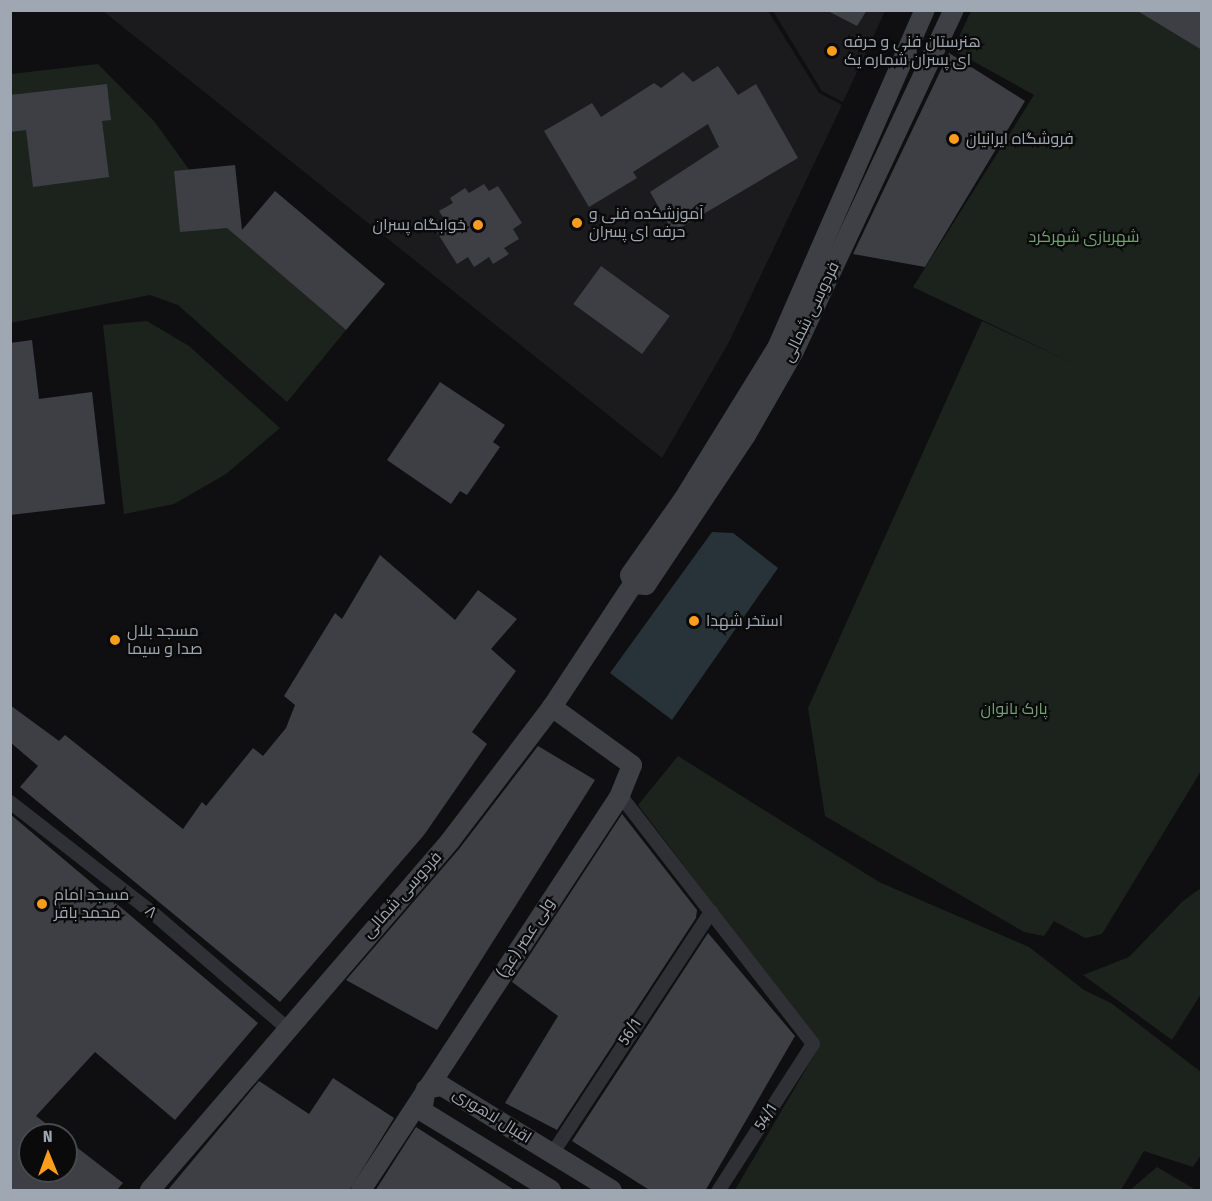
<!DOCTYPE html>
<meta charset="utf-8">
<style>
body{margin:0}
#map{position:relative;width:1212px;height:1201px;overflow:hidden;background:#0f0f11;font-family:"Fira Sans Condensed",Cairo,sans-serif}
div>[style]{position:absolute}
.built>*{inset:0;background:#1b1b1e}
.green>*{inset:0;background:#1b231c}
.water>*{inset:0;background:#283339}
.building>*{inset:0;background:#3e3f44;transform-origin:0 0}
.street>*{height:14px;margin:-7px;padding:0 7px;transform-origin:7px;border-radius:7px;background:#303136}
.secondary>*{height:20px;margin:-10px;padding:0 10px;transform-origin:10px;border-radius:10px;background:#3e4046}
.dots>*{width:16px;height:16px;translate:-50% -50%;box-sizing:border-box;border:3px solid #0a0a0b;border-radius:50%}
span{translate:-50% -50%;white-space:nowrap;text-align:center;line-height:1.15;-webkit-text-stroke:4.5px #0a0a0b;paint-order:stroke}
.poi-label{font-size:16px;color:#9fa7b2}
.left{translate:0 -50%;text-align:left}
.right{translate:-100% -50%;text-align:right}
.park-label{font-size:16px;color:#769f75}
.street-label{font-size:16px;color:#9fa7b2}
.frame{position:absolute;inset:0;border:12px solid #9fa7b2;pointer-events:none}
.north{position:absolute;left:18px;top:1123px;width:60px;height:60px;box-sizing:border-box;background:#0a0a0b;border:2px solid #46494e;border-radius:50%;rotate:359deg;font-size:16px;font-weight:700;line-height:24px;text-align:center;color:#9fa7b2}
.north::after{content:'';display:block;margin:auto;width:21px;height:27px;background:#fb9c1d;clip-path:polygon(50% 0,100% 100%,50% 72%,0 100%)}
</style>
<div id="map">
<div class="built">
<i style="clip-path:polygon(103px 11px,768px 11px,819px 93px,842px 105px,729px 342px,662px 458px)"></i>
<i style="clip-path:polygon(773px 11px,885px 11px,843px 102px,822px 91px)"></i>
</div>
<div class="green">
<i style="clip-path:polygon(971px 11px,1201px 11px,1201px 771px,1102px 934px,1085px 938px,1054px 921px,1044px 936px,1024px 932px,825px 816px,808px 708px,982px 321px,1075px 364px,913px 287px,1034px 95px,953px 50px)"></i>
<i style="clip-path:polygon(98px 64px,154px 121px,237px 236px,346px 330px,287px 402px,178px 305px,150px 295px,11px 323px,11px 74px)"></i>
<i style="clip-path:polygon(147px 321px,189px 346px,280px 428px,226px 474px,174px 504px,124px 514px,103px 325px)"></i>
<i style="clip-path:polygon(678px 756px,879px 882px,1029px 947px,1084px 990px,1111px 1003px,1201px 1072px,1201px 1155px,1193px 1167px,1144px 1151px,1121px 1190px,735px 1190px,820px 1045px,638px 805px)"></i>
<i style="clip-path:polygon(1201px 888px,1201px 994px,1172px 1040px,1083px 975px,1129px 957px,1183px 901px)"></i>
<i style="clip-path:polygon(1157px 1167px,1196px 1190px,1130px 1190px)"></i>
</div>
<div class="water">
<i style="clip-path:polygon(712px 532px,733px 533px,778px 568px,672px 720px,610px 673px)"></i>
</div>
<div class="building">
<i style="clip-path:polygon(826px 10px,867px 10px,857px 26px)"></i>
<i style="clip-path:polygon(1136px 10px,1202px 10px,1202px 50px)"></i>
<i style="clip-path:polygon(949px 53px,1025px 101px,925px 267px,853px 254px)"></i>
<i style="clip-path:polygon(718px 66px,738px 95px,756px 84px,798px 158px,673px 232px,650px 192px,719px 147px,708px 124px,633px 172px,637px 178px,589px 207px,544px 131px,592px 103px,601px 117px,654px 83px,661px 88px,683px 72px,693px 82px)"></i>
<i style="clip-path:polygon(107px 84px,111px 120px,102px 121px,109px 177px,33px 187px,26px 130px,10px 132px,10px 95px)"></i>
<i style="clip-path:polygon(235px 165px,242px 230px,275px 191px,385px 284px,346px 330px,227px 228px,180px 232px,174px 171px)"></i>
<i style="clip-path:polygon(484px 184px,489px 191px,498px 186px,522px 223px,513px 229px,519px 239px,504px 248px,509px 254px,493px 264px,489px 257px,474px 267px,468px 257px,457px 264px,433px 226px,444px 219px,439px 211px,453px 203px,450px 198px,465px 188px,469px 193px)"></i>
<i style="left:601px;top:266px;width:85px;height:47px;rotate:36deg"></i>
<i style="clip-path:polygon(32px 340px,39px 399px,92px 392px,105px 504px,10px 515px,10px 343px)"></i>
<i style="clip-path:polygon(440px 382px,505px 425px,493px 442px,500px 447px,467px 495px,460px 491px,451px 504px,387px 460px)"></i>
<i style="clip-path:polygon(380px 555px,455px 620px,478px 590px,517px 619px,491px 649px,516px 671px,472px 732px,487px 744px,424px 835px,280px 1002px,20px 787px,38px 766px,10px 742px,10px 705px,59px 741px,65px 735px,183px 829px,202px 802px,206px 806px,253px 748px,263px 756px,286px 728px,295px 705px,284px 696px,335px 613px,342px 619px)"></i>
<i style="clip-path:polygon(538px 746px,595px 780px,437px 1030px,346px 980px,459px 849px)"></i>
<i style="clip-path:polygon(10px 814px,258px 1023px,175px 1120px,95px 1052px,36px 1116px,61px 1135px,30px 1135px,30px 1171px,66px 1171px,66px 1139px,123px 1183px,116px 1191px,10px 1191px)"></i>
<i style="clip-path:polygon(622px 814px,697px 910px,696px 918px,557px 1130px,505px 1103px,558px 1016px,512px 982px)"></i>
<i style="clip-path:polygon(708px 933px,795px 1036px,705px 1191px,651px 1191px,572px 1141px)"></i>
<i style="clip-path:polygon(333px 1078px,394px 1118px,349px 1191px,167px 1191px,259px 1081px,309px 1114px)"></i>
<i style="clip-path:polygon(416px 1127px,516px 1191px,375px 1191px)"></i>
</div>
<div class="street">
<i style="left:620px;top:795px;width:315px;rotate:52.2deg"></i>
<i style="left:813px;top:1044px;width:174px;rotate:122.8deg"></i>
<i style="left:10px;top:802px;width:182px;rotate:37.9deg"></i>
<i style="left:154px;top:914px;width:175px;rotate:40.6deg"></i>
<i style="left:552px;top:1154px;width:290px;rotate:-56.7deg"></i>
</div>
<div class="secondary">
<i style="left:633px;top:584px;width:13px;rotate:4deg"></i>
<i style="left:646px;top:585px;width:180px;rotate:-56.3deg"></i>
<i style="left:746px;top:435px;width:95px;rotate:-60.2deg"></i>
<i style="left:793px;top:353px;width:379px;rotate:-64.9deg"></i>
<i style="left:633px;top:584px;width:9px;rotate:-108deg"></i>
<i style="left:630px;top:575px;width:92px;rotate:-54.8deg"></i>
<i style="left:683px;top:500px;width:179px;rotate:-58.3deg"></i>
<i style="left:777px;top:348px;width:369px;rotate:-66.4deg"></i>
<i style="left:150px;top:1190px;width:460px;rotate:-49.3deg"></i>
<i style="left:450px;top:841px;width:168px;rotate:-52.7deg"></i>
<i style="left:552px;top:707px;width:147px;rotate:-56.6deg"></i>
<i style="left:361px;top:1190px;width:472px;rotate:-56.7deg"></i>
<i style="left:620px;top:795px;width:32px;rotate:-68deg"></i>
<i style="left:632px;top:765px;width:99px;rotate:-144.1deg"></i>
<i style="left:551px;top:1190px;width:151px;rotate:-148.5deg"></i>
<i style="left:422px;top:1111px;width:22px;rotate:-80deg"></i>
<i style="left:426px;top:1089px;width:16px;rotate:-11deg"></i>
<i style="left:442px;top:1086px;width:199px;rotate:31.5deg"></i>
</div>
<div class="dots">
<i style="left:832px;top:51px;background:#fb9c1d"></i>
<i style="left:954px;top:139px;background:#fb9c1d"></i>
<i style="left:577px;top:223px;background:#fb9c1d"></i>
<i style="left:478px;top:225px;background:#fb9c1d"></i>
<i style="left:694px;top:621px;background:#fb9c1d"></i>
<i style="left:115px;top:640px;background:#fb9c1d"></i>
<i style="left:42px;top:904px;background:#fb9c1d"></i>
</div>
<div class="poi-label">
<span class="left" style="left:844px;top:51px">هنرستان فنی و حرفه<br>ای پسران شماره یک</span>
<span class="left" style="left:966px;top:139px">فروشگاه ایرانیان</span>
<span class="left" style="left:589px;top:223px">آموزشکده فنی و<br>حرفه ای پسران</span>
<span class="right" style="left:466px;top:225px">خوابگاه پسران</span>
<span class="left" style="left:706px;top:621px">استخر شهدا</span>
<span class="left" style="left:127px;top:640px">مسجد بلال<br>صدا و سیما</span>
<span class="left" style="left:54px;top:904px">مسجد امام<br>محمد باقر</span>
</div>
<div class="park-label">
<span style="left:1084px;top:237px">شهربازی شهرکرد</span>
<span style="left:1014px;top:709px">پارک بانوان</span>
</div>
<div class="street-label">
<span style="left:811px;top:312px;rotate:-64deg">فردوسی شمالی</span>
<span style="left:402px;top:895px;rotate:-48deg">فردوسی شمالی</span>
<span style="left:151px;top:912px;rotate:39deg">۸</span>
<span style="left:526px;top:938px;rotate:-57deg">ولی عصر (عج)</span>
<span style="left:630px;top:1032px;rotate:-57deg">56/1</span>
<span style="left:492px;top:1116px;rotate:32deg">اقبال لاهوری</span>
<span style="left:766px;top:1117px;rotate:-58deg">54/1</span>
</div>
<div class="frame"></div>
<div class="north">N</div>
</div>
